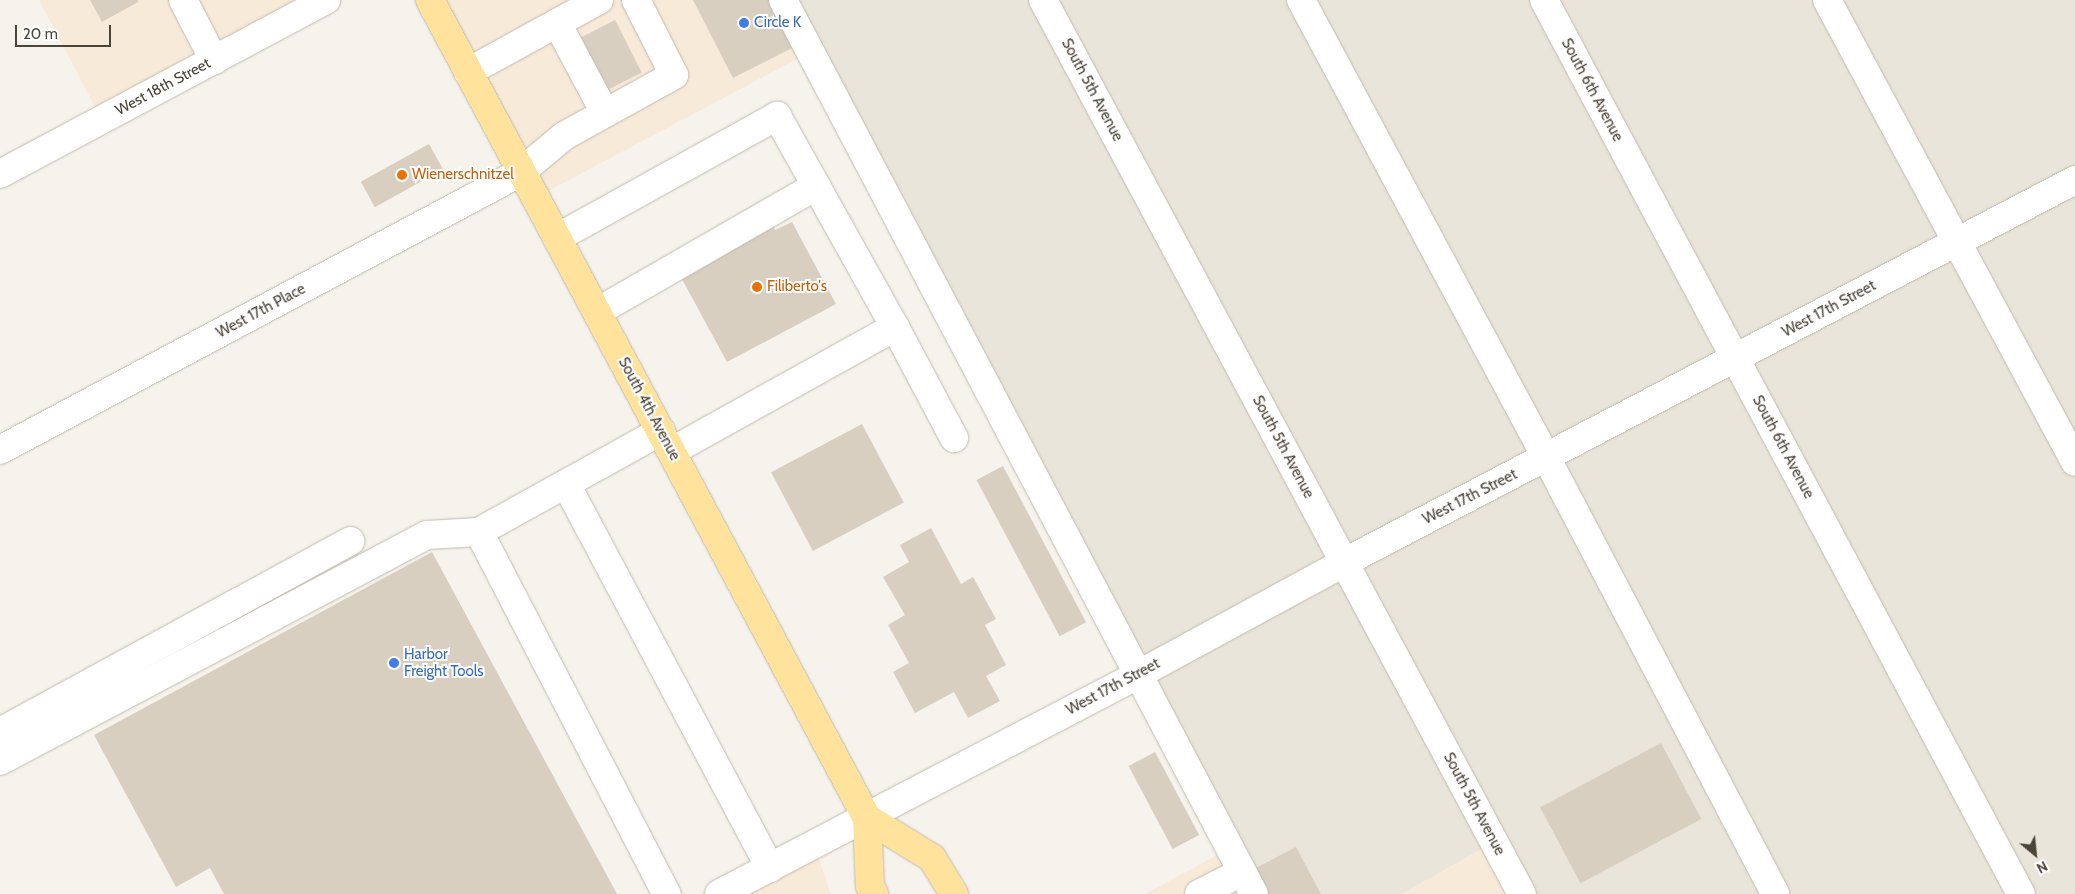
<!DOCTYPE html>
<style>
body{margin:0}
#map{position:relative;width:2075px;height:894px;overflow:hidden;background:#f6f3ec;font-family:Cabin,sans-serif}
div>[style]{position:absolute}
.residential>*{inset:0;background:#eae5da}
.commercial>*{inset:0;background:#f7ead8}
.building>*{inset:0;background:#d8cfc1;transform-origin:0 0}
.roads{filter:drop-shadow(0 0 1px #c2bbae) drop-shadow(0 0 1px #c2bbae)}
.minor>*{height:28px;margin:-14px;padding:0 14px;transform-origin:14px;border-radius:14px;background:#fff}
.major>*{height:28px;margin:-14px;padding:0 14px;transform-origin:14px;border-radius:14px;background:#ffe39c}
.dots>*{width:14px;height:14px;translate:-50% -50%;box-sizing:border-box;border:2px solid #fff;border-radius:50%}
span{translate:-50% -50%;white-space:nowrap;text-align:center;line-height:1.15;-webkit-text-stroke:4px #fff;paint-order:stroke}
.shop-label{font-size:15px;color:#366cbe}
.left{translate:0 -50%;text-align:left}
.street-label{font-size:15px;color:#4b4439}
.food-label{font-size:15px;color:#c56008}
.north{position:absolute;left:2010px;top:829px;width:50px;height:50px;-webkit-text-stroke:4px #fff;paint-order:stroke;rotate:152deg;font-size:14px;font-weight:700;line-height:20px;text-align:center;color:#4b4439}
.north::after{content:'';display:block;margin:auto;width:18px;height:22px;background:#4b4439;clip-path:polygon(50% 0,100% 100%,50% 72%,0 100%)}
.scale{position:absolute;left:15px;top:25px;width:96px;height:22px;box-sizing:border-box;border:2px solid #4b4439;border-top:0;padding-left:6px;font-size:15px;line-height:18px;white-space:nowrap;color:#4b4439;-webkit-text-stroke:4px #fff;paint-order:stroke}
</style>
<div id="map">
<div class="residential">
<i style="clip-path:polygon(777px 0,2075px 0,2075px 894px,2020px 894px,2016px 886px,2002px 894px,1522px 894px,1494px 842px,1402px 894px,1252px 894px)"></i>
</div>
<div class="commercial">
<i style="clip-path:polygon(39px 0,326px 0,102px 120px)"></i>
<i style="clip-path:polygon(430px 0,783px 0,810px 52px,535px 198px)"></i>
<i style="clip-path:polygon(1494px 842px,1522px 894px,1402px 894px)"></i>
<i style="clip-path:polygon(814px 845px,831px 894px,721px 894px)"></i>
<i style="clip-path:polygon(1230px 848px,1254px 894px,1145px 894px)"></i>
</div>
<div class="building">
<i style="clip-path:polygon(90px 0,138px 0,138px 2px,102px 22px)"></i>
<i style="clip-path:polygon(693px 0,772px 0,796px 46px,733px 78px)"></i>
<i style="left:615px;top:20px;width:59px;height:38px;rotate:63deg"></i>
<i style="left:429px;top:144px;width:29px;height:78px;rotate:61deg"></i>
<i style="clip-path:polygon(770px 220px,775px 230px,792px 222px,836px 304px,727px 362px,677px 270px)"></i>
<i style="left:862px;top:424px;width:89px;height:103px;rotate:62deg"></i>
<i style="left:1003px;top:466px;width:177px;height:30px;rotate:62deg"></i>
<i style="clip-path:polygon(931px 528px,961px 584px,973px 577px,996px 619px,985px 625px,1006px 665px,986px 676px,1000px 701px,968px 718px,954px 692px,915px 713px,893px 672px,909px 663px,888px 625px,905px 615px,883px 577px,909px 562px,900px 545px)"></i>
<i style="clip-path:polygon(432px 552px,617px 894px,224px 894px,210px 868px,176px 887px,94px 735px)"></i>
<i style="left:1661px;top:743px;width:86px;height:137px;rotate:62deg"></i>
<i style="left:1155px;top:752px;width:94px;height:30px;rotate:62deg"></i>
<i style="clip-path:polygon(1296px 847px,1321px 894px,1268px 894px,1254px 869px)"></i>
</div>
<div class="roads">
<div class="minor">
<i style="left:183px;top:0;width:68px;rotate:62.7deg"></i>
<i style="left:783px;top:0;width:1010px;rotate:62.22deg"></i>
<i style="left:1043px;top:0;width:1014px;rotate:61.82deg"></i>
<i style="left:1301px;top:0;width:519px;rotate:61.8deg"></i>
<i style="left:1546px;top:457px;width:493px;rotate:62.3deg"></i>
<i style="left:1544px;top:0;width:1013px;rotate:61.92deg"></i>
<i style="left:1827px;top:0;width:524px;rotate:61.77deg"></i>
<i style="left:557px;top:23px;width:48px;rotate:-28.7deg"></i>
<i style="left:468px;top:72px;width:102px;rotate:-28.8deg"></i>
<i style="left:557px;top:23px;width:102px;rotate:61.9deg"></i>
<i style="left:0;top:174px;width:370px;rotate:-28.1deg"></i>
<i style="left:557px;top:238px;width:252px;rotate:-29deg"></i>
<i style="left:777px;top:116px;width:242px;rotate:60.8deg"></i>
<i style="left:895px;top:327px;width:255px;rotate:150.9deg"></i>
<i style="left:597px;top:312px;width:253px;rotate:-29.9deg"></i>
<i style="left:895px;top:327px;width:126px;rotate:62deg"></i>
<i style="left:661px;top:431px;width:208px;rotate:151deg"></i>
<i style="left:479px;top:532px;width:408px;rotate:62.6deg"></i>
<i style="left:0;top:450px;width:591px;rotate:-28.08deg"></i>
<i style="left:521px;top:172px;width:56px;rotate:-39.9deg"></i>
<i style="left:564px;top:136px;width:126px;rotate:-29deg"></i>
<i style="left:674px;top:75px;width:84px;rotate:-116.9deg"></i>
<i style="left:566px;top:484px;width:435px;rotate:62deg"></i>
<i style="left:0;top:732px;width:399px;rotate:-28.6deg"></i>
<i style="left:0;top:761px;width:483px;rotate:-27.9deg"></i>
<i style="left:427px;top:535px;width:52px;rotate:-3.3deg"></i>
<i style="left:719px;top:894px;width:474px;rotate:-27.6deg"></i>
<i style="left:1139px;top:674px;width:234px;rotate:-28.5deg"></i>
<i style="left:1345px;top:562px;width:824px;rotate:-27.62deg"></i>
<i style="left:1199px;top:894px;width:48px;rotate:-27.1deg"></i>
</div>
<div class="major">
<i style="left:430px;top:0;width:927px;rotate:61.89deg"></i>
<i style="left:867px;top:818px;width:68px;rotate:87.5deg"></i>
<i style="left:870px;top:886px;width:9px;rotate:63deg"></i>
<i style="left:867px;top:818px;width:76px;rotate:31.6deg"></i>
<i style="left:932px;top:858px;width:42px;rotate:58.6deg"></i>
</div>
</div>
<div class="dots">
<i style="left:744px;top:23px;background:#3f7fe0"></i>
<i style="left:402px;top:175px;background:#e8710a"></i>
<i style="left:757px;top:287px;background:#e8710a"></i>
<i style="left:394px;top:663px;background:#3f7fe0"></i>
</div>
<div class="shop-label">
<span class="left" style="left:754px;top:23px">Circle K</span>
<span class="left" style="left:404px;top:663px">Harbor<br>Freight Tools</span>
</div>
<div class="street-label">
<span style="left:163px;top:87px;rotate:-28deg">West 18th Street</span>
<span style="left:1092px;top:90px;rotate:62deg">South 5th Avenue</span>
<span style="left:1592px;top:90px;rotate:62deg">South 6th Avenue</span>
<span style="left:1829px;top:309px;rotate:-28deg">West 17th Street</span>
<span style="left:261px;top:311px;rotate:-28deg">West 17th Place</span>
<span style="left:649px;top:409px;rotate:62deg">South 4th Avenue</span>
<span style="left:1283px;top:447px;rotate:62deg">South 5th Avenue</span>
<span style="left:1783px;top:447px;rotate:62deg">South 6th Avenue</span>
<span style="left:1470px;top:497px;rotate:-27deg">West 17th Street</span>
<span style="left:1113px;top:687px;rotate:-28deg">West 17th Street</span>
<span style="left:1474px;top:804px;rotate:62deg">South 5th Avenue</span>
</div>
<div class="food-label">
<span class="left" style="left:412px;top:175px">Wienerschnitzel</span>
<span class="left" style="left:767px;top:287px">Filiberto's</span>
</div>
<div class="north">N</div>
<div class="scale">20 m</div>
</div>
